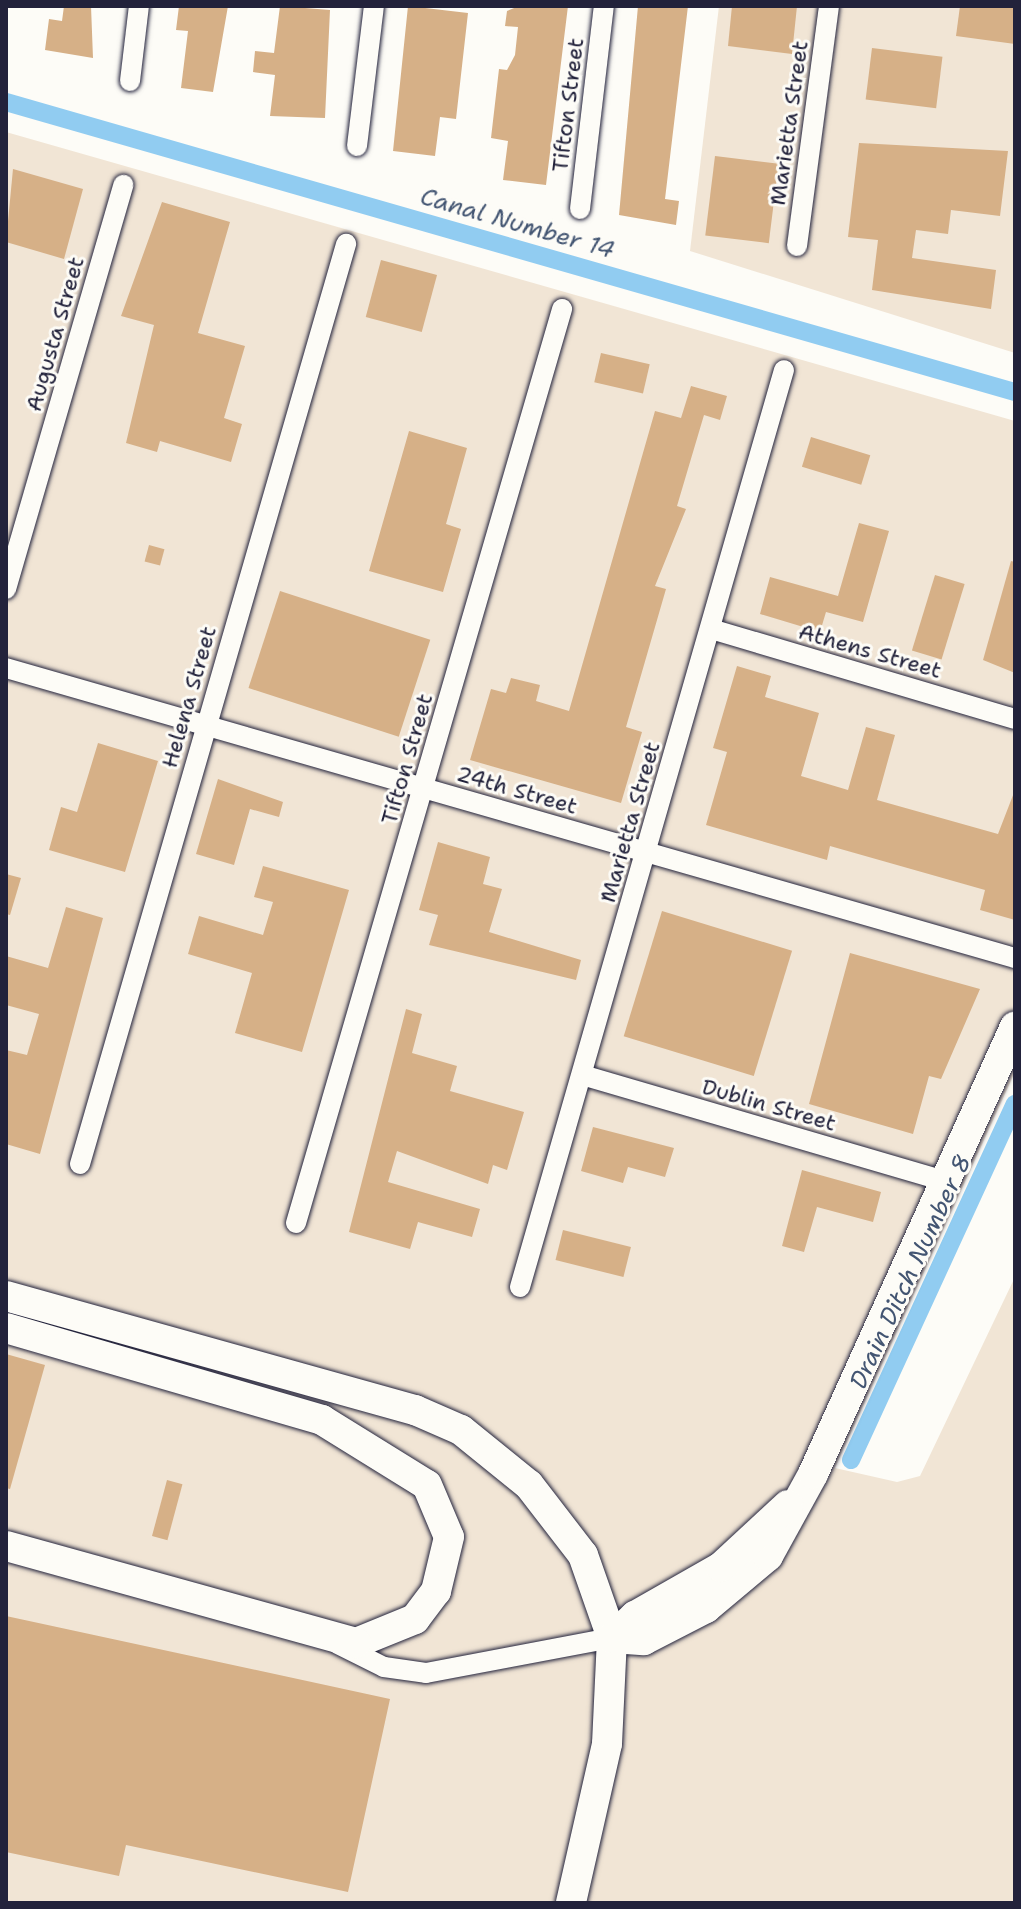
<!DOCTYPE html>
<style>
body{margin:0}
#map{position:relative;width:1021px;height:1909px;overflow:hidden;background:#fdfcf7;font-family:"Shantell Sans",sans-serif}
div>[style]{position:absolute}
.built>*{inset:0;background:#f1e5d5}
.canal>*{height:18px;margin:-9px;padding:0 9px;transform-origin:9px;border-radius:9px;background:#91ccf1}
.building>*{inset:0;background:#d6b087;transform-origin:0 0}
.roads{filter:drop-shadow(0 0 2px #22223b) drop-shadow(0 0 2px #22223b)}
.street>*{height:20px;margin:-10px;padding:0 10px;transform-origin:10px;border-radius:10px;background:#fdfcf7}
.secondary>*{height:30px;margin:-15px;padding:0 15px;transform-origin:15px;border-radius:15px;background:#fdfcf7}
span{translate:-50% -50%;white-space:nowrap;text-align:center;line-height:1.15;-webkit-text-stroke:6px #fdfcf7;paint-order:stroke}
.street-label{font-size:22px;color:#22223b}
.water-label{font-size:24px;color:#435572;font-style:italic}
.frame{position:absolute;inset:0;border:8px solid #22223b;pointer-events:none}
</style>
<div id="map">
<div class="built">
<i style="clip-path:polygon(719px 6px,1015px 6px,1015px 353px,690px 251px)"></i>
<i style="clip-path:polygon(6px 132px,1015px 421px,1015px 1072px,835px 1468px,897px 1482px,920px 1476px,1015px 1277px,1015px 1903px,6px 1903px)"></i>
</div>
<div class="canal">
<i style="left:6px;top:102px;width:1050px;rotate:16.04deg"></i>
<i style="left:851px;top:1460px;width:392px;rotate:-65.3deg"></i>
</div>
<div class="building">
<i style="clip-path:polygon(64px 6px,91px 6px,93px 58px,45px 50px,49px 19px,62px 21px)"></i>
<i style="clip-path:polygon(179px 6px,228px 6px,213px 92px,181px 88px,188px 31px,176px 30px)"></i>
<i style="clip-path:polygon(280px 6px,330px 10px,325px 118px,270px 116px,275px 75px,253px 72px,255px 51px,274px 53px)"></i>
<i style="clip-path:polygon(408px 6px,468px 13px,456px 119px,440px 117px,435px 156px,393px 151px)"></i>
<i style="clip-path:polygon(519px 6px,568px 6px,546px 185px,503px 180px,508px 141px,491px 138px,499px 69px,507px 70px,515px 55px,518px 27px,505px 26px,507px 11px)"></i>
<i style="clip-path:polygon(638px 6px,688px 6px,665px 199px,679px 201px,676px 225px,619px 215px)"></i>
<i style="clip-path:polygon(732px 6px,797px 6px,792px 54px,728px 46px)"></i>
<i style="clip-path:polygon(960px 6px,1015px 6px,1015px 44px,956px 36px)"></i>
<i style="left:872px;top:48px;width:71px;height:52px;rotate:7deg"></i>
<i style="clip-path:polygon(859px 143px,1008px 151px,1000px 216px,951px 210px,948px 234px,916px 230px,912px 258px,996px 270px,991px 309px,872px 290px,878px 240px,848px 237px)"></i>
<i style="left:715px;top:156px;width:64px;height:80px;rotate:7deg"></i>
<i style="clip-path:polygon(13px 169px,83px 189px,64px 259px,6px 242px)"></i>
<i style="clip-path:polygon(162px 202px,230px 222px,198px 333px,245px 346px,224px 418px,242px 424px,231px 462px,160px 441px,157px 452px,126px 443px,154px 325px,121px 316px)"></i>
<i style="left:381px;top:260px;width:58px;height:59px;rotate:15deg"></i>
<i style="left:601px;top:353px;width:50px;height:30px;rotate:13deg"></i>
<i style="clip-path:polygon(691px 386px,727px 396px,720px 420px,704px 415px,677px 506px,686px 509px,655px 586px,666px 589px,626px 727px,642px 732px,621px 803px,470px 760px,491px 689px,506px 693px,511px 678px,540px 685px,536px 701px,569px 711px,655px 411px,681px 418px)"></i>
<i style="clip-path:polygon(409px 431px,467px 448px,446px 524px,461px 529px,443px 592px,369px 571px)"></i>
<i style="left:811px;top:437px;width:62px;height:31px;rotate:17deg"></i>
<i style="clip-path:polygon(859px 523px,889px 531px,863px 622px,826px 612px,820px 632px,760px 614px,770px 577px,838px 596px)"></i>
<i style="left:149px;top:545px;width:16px;height:17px;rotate:15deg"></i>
<i style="clip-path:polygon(1011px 561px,1015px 562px,1015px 673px,983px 660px)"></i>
<i style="left:935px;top:575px;width:31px;height:79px;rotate:17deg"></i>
<i style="left:280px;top:591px;width:158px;height:102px;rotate:18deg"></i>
<i style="clip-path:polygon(737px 666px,771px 676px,765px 697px,819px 713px,801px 776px,848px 790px,866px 727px,895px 735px,877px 800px,998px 834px,1015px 790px,1015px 920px,980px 910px,985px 890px,830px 846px,827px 860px,706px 825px,727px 752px,713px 748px)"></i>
<i style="clip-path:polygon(98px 743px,158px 761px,125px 872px,49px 850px,61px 807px,77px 812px)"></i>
<i style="clip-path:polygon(218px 779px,283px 802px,279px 817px,250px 809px,234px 865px,196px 854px)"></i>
<i style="clip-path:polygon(438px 842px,490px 857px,483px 884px,502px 889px,489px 932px,581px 960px,576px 980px,429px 945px,438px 915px,419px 910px)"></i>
<i style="clip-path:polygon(263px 866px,349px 890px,302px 1052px,235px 1033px,252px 973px,188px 954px,199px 916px,263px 935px,273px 902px,254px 897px)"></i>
<i style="clip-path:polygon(6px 874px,21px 878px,10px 915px,6px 914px)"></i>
<i style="clip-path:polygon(66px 907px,103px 918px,40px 1154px,6px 1144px,6px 1050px,27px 1055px,39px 1014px,6px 1005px,6px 956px,48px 968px)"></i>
<i style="left:662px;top:911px;width:136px;height:131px;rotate:17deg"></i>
<i style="clip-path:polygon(850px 953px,980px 989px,941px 1079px,929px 1076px,913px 1134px,809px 1104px)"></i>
<i style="clip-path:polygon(406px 1009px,422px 1014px,412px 1053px,457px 1066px,450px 1091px,524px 1112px,507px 1170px,493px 1165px,488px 1184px,397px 1151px,388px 1182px,480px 1209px,472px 1237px,418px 1222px,410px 1249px,349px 1232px)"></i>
<i style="clip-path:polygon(593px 1127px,674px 1148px,665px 1177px,628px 1167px,623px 1183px,581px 1171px)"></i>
<i style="clip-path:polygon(802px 1170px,881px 1192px,873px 1222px,817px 1207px,804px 1252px,782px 1246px)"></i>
<i style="left:563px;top:1230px;width:70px;height:31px;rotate:14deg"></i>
<i style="clip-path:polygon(6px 1354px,45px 1365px,10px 1489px,6px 1488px)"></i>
<i style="left:167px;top:1480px;width:16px;height:58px;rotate:15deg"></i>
<i style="clip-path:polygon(6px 1616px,390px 1699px,348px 1892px,126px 1845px,119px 1876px,6px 1852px)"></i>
</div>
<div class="roads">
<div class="street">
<i style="left:130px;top:81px;width:76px;rotate:-83.2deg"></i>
<i style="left:357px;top:146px;width:141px;rotate:-83.1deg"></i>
<i style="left:580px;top:209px;width:204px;rotate:-83.3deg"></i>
<i style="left:797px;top:246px;width:242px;rotate:-82.4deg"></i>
<i style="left:6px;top:589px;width:421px;rotate:-73.8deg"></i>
<i style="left:711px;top:629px;width:317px;rotate:16.5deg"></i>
<i style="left:6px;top:668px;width:1050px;rotate:16.04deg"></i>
<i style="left:582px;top:1075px;width:377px;rotate:16.3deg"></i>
<i style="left:80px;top:1164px;width:958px;rotate:-73.87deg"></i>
<i style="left:296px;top:1223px;width:952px;rotate:-73.77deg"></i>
<i style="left:520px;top:1287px;width:954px;rotate:-73.94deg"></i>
<i style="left:338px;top:1644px;width:51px;rotate:26.6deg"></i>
<i style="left:384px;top:1667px;width:42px;rotate:8.1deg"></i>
<i style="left:426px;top:1673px;width:189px;rotate:-10.7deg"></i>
</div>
<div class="secondary">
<i style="left:6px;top:1296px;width:425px;rotate:15.6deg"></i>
<i style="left:415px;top:1410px;width:50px;rotate:23.5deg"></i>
<i style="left:461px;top:1430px;width:87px;rotate:39deg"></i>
<i style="left:529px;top:1485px;width:88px;rotate:52.4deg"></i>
<i style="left:583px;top:1555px;width:88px;rotate:70.7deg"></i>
<i style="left:612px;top:1638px;width:106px;rotate:92.7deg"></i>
<i style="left:607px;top:1744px;width:163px;rotate:102.8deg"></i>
<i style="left:6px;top:1328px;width:329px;rotate:16.2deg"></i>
<i style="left:322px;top:1420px;width:123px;rotate:31.8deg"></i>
<i style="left:427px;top:1485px;width:56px;rotate:67.1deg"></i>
<i style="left:449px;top:1537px;width:56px;rotate:103.5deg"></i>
<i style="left:436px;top:1591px;width:35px;rotate:127deg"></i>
<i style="left:415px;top:1619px;width:64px;rotate:157.9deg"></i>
<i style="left:356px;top:1643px;width:363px;rotate:-164.5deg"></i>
<i style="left:612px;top:1638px;width:32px;rotate:4deg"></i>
<i style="left:644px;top:1640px;width:70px;rotate:-27.3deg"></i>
<i style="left:706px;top:1608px;width:81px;rotate:-40deg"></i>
<i style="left:768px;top:1556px;width:94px;rotate:-61.2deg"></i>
<i style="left:813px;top:1474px;width:491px;rotate:-65.7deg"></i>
<i style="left:612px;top:1638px;width:32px;rotate:-44deg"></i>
<i style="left:635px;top:1616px;width:99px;rotate:-29.7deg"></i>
<i style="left:721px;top:1567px;width:91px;rotate:-42.8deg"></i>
</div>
</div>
<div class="street-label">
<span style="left:568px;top:105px;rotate:-83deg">Tifton Street</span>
<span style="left:789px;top:123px;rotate:-82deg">Marietta Street</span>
<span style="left:55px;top:334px;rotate:-74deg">Augusta Street</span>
<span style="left:870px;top:651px;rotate:16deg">Athens Street</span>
<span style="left:189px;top:697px;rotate:-74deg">Helena Street</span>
<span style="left:407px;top:759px;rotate:-74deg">Tifton Street</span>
<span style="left:517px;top:790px;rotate:16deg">24th Street</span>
<span style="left:630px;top:822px;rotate:-74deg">Marietta Street</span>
<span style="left:769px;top:1105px;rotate:16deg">Dublin Street</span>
</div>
<div class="water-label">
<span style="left:517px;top:224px;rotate:16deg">Canal Number 14</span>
<span style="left:911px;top:1272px;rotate:-65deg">Drain Ditch Number 8</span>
</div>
<div class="frame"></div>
</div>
